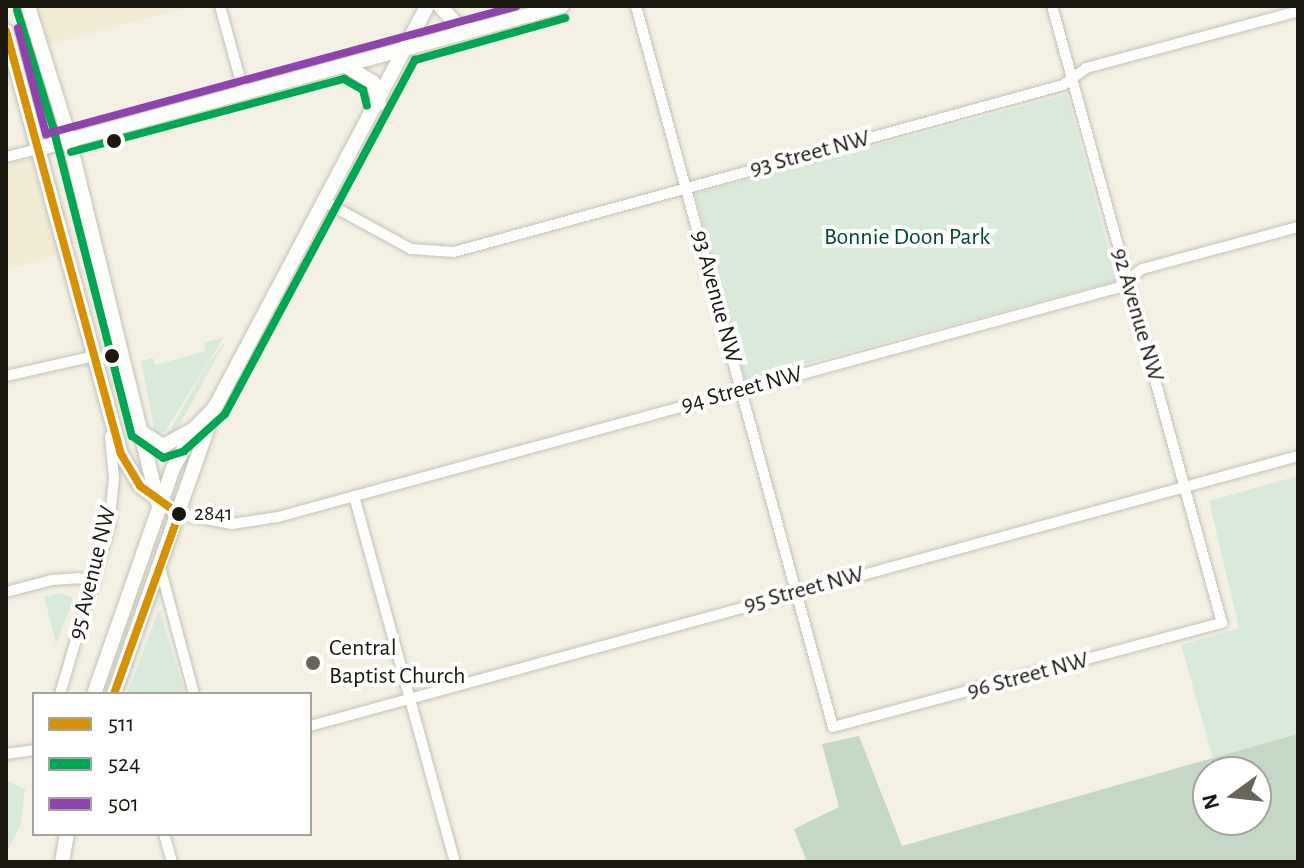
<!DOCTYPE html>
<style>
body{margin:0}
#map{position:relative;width:1304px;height:868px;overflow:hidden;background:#f4f1e4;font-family:"Alegreya Sans",sans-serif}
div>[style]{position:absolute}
.built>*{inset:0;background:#f2ecd5}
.green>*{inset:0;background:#d9eada;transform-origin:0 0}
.forest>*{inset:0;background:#c5d8c6}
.roads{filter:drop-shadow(0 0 2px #c3c1b7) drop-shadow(0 0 2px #c3c1b7)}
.street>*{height:10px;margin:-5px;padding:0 5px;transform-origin:5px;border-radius:5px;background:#fdfdfb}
.secondary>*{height:14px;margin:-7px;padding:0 7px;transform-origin:7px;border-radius:7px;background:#fdfdfb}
.bus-1>*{height:8px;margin:-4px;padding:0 4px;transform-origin:4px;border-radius:4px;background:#d69102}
.bus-2>*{height:8px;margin:-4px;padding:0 4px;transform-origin:4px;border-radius:4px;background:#00a651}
.bus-3>*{height:8px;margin:-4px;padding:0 4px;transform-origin:4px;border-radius:4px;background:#8e44ad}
.dots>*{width:22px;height:22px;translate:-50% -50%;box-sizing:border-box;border:4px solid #fff;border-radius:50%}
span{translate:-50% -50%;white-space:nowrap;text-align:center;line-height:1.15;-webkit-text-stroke:8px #fff;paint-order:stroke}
.bus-label{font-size:22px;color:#1b1810}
.left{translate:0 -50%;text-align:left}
.street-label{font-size:24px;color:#1b1810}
.park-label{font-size:24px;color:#03482c}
.poi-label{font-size:24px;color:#1b1810}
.frame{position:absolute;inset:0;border:8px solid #1b1810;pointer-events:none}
.legend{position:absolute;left:32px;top:692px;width:280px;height:144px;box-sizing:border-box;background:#fff;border:2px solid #a4a39f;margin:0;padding:10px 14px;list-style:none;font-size:24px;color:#1b1810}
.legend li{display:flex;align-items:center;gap:16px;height:40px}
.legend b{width:40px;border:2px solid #a4a39f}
.north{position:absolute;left:1192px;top:756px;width:80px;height:80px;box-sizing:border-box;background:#fff;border:2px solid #a4a39f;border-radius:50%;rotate:255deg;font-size:22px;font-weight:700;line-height:32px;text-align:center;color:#1b1810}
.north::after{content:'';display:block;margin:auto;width:28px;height:36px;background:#67645a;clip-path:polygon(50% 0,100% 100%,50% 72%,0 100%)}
</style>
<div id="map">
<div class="built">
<i style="clip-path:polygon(32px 6px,194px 6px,43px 46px)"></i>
<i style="clip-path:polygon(30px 159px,59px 254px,6px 270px,6px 165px)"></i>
</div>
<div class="green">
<i style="left:1067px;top:94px;width:193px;height:385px;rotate:75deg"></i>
<i style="clip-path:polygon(224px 337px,165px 432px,155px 433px,141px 361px,153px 358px,155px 365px,206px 351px,204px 343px)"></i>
<i style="clip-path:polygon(227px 339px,175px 433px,166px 437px,209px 362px)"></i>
<i style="clip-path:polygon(evenodd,1298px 476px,1298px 862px,867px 862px,902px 847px,1213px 758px,1181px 645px,1239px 628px,1209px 501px,1298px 476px,1208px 772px,1256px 772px,1256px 820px,1208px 820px,1208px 772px)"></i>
<i style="clip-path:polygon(60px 593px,72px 597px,72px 603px,49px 662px,56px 643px,44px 597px)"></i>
<i style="clip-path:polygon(160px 611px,185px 694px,127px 694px,158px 612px)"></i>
<i style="clip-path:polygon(6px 780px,25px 789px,21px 824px,6px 854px)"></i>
</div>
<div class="forest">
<i style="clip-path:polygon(evenodd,1298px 734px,1298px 862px,807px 862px,794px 829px,839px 807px,822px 744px,859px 736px,902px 846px,1298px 734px,1208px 772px,1256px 772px,1256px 820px,1208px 820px,1208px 772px)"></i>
</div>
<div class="roads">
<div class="street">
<i style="left:220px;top:6px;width:90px;rotate:74.6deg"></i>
<i style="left:636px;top:6px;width:747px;rotate:74.72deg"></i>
<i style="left:833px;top:727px;width:403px;rotate:-15deg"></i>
<i style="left:1222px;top:623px;width:640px;rotate:-105.4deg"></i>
<i style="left:6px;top:157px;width:32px;rotate:-14deg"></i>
<i style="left:327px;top:203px;width:96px;rotate:28.7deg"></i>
<i style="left:411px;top:249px;width:43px;rotate:4deg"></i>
<i style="left:454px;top:252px;width:631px;rotate:-15.33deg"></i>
<i style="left:1063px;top:85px;width:29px;rotate:-36deg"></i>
<i style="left:1086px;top:68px;width:220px;rotate:-15deg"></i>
<i style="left:6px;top:376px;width:91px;rotate:-12.7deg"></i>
<i style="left:354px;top:496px;width:380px;rotate:74.6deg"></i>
<i style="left:179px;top:514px;width:54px;rotate:10.7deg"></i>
<i style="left:232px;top:524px;width:47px;rotate:-8.7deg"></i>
<i style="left:278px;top:517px;width:870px;rotate:-15.27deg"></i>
<i style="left:1117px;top:288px;width:31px;rotate:-37deg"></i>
<i style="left:1142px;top:269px;width:162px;rotate:-15.1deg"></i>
<i style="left:160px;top:567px;width:131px;rotate:75deg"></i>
<i style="left:6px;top:592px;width:48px;rotate:-14.6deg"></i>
<i style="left:52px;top:580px;width:26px;rotate:-4deg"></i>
<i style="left:78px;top:578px;width:17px;rotate:17deg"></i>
<i style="left:60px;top:694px;width:173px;rotate:-73.6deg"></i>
<i style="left:109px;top:528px;width:50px;rotate:-84.3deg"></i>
<i style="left:114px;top:478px;width:42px;rotate:-95.4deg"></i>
<i style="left:310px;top:726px;width:1024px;rotate:-15.28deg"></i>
<i style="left:6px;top:754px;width:28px;rotate:-8deg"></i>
<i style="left:164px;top:834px;width:29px;rotate:74deg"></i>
</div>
<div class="secondary">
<i style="left:28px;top:6px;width:124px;rotate:72.6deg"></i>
<i style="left:65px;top:124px;width:391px;rotate:76.2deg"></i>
<i style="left:440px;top:6px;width:24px;rotate:48deg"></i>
<i style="left:456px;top:24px;width:17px;rotate:21deg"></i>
<i style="left:6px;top:31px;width:438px;rotate:74.8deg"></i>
<i style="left:121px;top:454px;width:37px;rotate:59deg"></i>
<i style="left:140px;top:486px;width:48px;rotate:35.7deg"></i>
<i style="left:346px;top:66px;width:31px;rotate:31deg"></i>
<i style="left:373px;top:82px;width:22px;rotate:74deg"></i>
<i style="left:37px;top:149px;width:544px;rotate:-15.24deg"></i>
<i style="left:143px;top:433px;width:24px;rotate:33deg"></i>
<i style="left:163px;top:446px;width:33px;rotate:-29deg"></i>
<i style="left:94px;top:694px;width:239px;rotate:-70.7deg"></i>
<i style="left:173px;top:468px;width:47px;rotate:-60.7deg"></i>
<i style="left:196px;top:427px;width:28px;rotate:-46deg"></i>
<i style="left:114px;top:694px;width:304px;rotate:-70.6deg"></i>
<i style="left:215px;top:407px;width:454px;rotate:-62.1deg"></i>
<i style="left:62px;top:862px;width:28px;rotate:-80deg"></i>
</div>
</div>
<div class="bus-1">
<i style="left:6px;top:31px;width:438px;rotate:74.8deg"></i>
<i style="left:121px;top:454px;width:37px;rotate:59deg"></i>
<i style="left:140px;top:486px;width:48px;rotate:35.7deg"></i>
<i style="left:179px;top:514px;width:191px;rotate:109.9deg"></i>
</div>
<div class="bus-2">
<i style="left:17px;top:10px;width:122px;rotate:72.9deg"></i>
<i style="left:53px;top:127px;width:319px;rotate:75.7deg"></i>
<i style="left:132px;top:436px;width:38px;rotate:35deg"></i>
<i style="left:163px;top:458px;width:22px;rotate:-18deg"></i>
<i style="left:184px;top:451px;width:55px;rotate:-42.1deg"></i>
<i style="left:225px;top:414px;width:402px;rotate:-61.8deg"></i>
<i style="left:415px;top:60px;width:156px;rotate:-15.6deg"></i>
<i style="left:71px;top:152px;width:283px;rotate:-15deg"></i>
<i style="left:344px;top:79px;width:22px;rotate:30deg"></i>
<i style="left:363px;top:90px;width:16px;rotate:76deg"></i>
</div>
<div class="bus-3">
<i style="left:18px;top:28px;width:110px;rotate:75.2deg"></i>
<i style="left:46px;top:134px;width:487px;rotate:-15.2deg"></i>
</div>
<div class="dots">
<i style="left:114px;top:141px;background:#1b1810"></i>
<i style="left:112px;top:356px;background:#1b1810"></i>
<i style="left:179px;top:514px;background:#1b1810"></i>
<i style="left:313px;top:663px;background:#67645a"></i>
</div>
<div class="bus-label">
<span class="left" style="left:194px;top:514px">2841</span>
</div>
<div class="street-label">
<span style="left:810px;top:154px;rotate:-15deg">93 Street NW</span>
<span style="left:716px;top:297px;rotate:75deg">93 Avenue NW</span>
<span style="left:1137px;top:315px;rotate:74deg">92 Avenue NW</span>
<span style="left:742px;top:390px;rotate:-15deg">94 Street NW</span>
<span style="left:93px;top:573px;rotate:-76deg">95 Avenue NW</span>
<span style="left:804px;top:590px;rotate:-15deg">95 Street NW</span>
<span style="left:1028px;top:676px;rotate:-15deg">96 Street NW</span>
</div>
<div class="park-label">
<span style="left:907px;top:238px">Bonnie Doon Park</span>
</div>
<div class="poi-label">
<span class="left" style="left:329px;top:663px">Central<br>Baptist Church</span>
</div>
<div class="frame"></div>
<ul class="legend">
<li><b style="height:10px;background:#d69102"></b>511</li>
<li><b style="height:10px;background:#00a651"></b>524</li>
<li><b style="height:10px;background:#8e44ad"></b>501</li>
</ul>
<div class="north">N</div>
</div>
